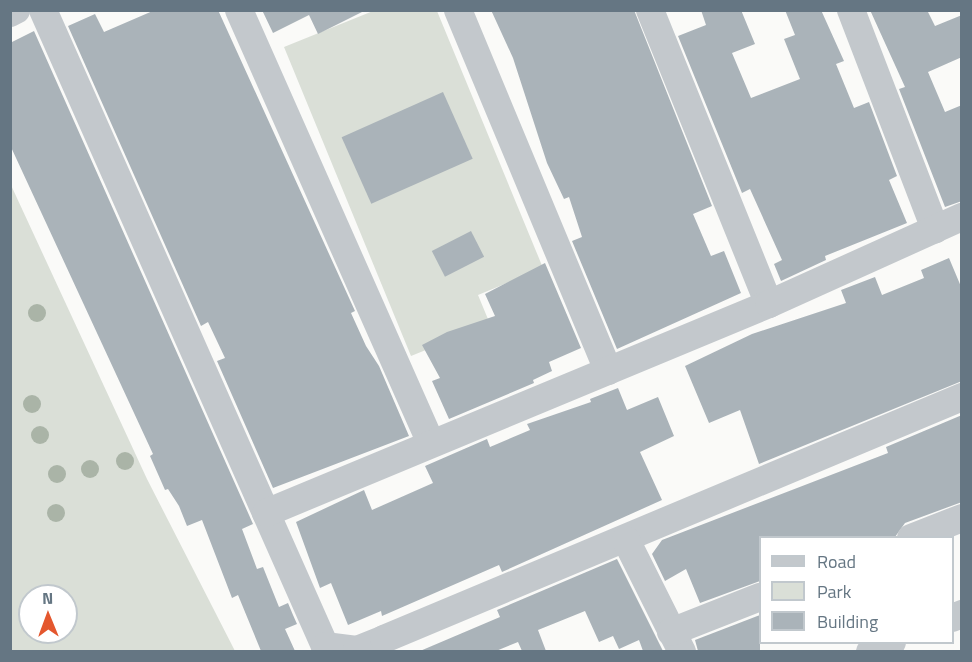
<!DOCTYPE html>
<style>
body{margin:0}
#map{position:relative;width:972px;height:662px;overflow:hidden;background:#fafaf8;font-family:"Titillium Web",sans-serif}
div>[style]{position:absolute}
.green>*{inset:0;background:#dadfd7}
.building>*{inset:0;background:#aab3b9;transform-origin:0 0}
.minor>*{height:28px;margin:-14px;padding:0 14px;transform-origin:14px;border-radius:14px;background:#c3c8cc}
.trees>*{width:18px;height:18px;margin:-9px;border-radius:50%;background:#aab4a7}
span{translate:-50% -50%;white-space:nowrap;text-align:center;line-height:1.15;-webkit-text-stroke:6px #fff;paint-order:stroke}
.frame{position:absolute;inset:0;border:12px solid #657683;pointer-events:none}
.legend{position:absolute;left:759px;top:536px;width:195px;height:108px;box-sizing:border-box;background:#fff;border:2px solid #c1c8cd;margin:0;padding:8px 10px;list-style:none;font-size:18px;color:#657683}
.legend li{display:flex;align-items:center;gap:12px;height:30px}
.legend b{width:30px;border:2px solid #c1c8cd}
.north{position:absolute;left:18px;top:584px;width:60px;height:60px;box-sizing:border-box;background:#fff;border:2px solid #c1c8cd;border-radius:50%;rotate:359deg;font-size:16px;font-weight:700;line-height:24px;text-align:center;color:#657683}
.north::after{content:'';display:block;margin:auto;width:21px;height:27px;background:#e4572e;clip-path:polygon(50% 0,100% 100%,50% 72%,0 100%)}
</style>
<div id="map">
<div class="green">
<i style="clip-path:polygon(373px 11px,437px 11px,543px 268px,478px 295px,490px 324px,411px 356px,284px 47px)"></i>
<i style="clip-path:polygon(evenodd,10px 183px,147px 479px,235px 651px,11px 651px,10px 183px,30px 596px,66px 596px,66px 632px,30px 632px,30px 596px)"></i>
</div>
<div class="building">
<i style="clip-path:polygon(155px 10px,218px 10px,355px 311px,351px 313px,366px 346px,379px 366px,409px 436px,273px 488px,217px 361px,225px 358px,208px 322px,201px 326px,68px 26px,95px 14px,104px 32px)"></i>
<i style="clip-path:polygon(262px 10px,366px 10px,318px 34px,309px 15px,273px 33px)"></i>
<i style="clip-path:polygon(491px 10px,634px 10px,712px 206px,693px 214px,711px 256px,724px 251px,741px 293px,617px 349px,572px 241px,582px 237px,569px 197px,564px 199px,547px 163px,513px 58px)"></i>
<i style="clip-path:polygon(701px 10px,741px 10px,755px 44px,732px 53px,751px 98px,800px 79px,784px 39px,795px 35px,785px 10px,821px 10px,844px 61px,836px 64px,854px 108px,869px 102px,897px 176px,889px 180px,907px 223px,825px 256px,826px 260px,781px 281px,774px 264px,782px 260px,750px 189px,742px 193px,678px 36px,706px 25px)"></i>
<i style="clip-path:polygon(870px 10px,927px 10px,935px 26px,962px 15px,962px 57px,928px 72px,945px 112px,962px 105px,962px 201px,945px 207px,899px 89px,905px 87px)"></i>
<i style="clip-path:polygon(34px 31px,253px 524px,242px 529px,257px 569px,263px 567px,279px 607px,288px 603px,293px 615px,297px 624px,285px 629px,295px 651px,261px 651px,238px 595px,232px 598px,202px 520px,187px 526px,179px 506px,168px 489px,165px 490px,150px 456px,153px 454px,10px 145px,10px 43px)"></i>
<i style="left:443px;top:92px;width:73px;height:111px;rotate:66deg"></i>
<i style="left:471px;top:231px;width:29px;height:44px;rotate:63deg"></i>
<i style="clip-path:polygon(949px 258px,962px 289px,962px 381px,759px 464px,740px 410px,709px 423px,685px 366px,752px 334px,846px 303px,841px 290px,875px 277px,882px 295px,924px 278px,921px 270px)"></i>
<i style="clip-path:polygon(545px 263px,581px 348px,549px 362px,552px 371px,533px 380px,534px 383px,449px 419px,432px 381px,440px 378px,422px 345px,447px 332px,495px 316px,485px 294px)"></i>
<i style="clip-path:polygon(618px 388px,627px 410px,658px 397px,674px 436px,640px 452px,662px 500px,502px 572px,499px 565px,382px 616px,381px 611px,348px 625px,331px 583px,320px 588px,296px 522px,364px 490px,372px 510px,433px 483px,425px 466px,487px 439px,490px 447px,530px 430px,527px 424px,591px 402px,590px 399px)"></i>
<i style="clip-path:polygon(962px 415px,962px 502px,905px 523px,895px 537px,760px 537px,760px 581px,700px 603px,686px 569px,665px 581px,652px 554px,662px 540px,888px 453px,886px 447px)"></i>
<i style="clip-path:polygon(617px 559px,663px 651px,643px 651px,639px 640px,619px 649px,613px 636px,599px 642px,585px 611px,538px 630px,546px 651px,522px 651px,518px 642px,496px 651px,420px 651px,500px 617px,497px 610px)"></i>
<i style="clip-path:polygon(760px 615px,760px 651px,698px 651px,695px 640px)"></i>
</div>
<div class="minor">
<i style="left:43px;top:10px;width:696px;rotate:66.09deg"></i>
<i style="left:325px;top:646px;width:32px;rotate:7deg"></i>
<i style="left:357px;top:650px;width:29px;rotate:-22deg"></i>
<i style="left:384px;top:639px;width:627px;rotate:-22.72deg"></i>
<i style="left:239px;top:10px;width:474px;rotate:66.1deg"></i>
<i style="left:458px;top:10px;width:391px;rotate:67.4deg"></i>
<i style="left:650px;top:10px;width:317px;rotate:68deg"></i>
<i style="left:851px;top:10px;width:235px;rotate:69deg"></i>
<i style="left:10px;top:13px;width:7px;rotate:-27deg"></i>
<i style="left:266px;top:513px;width:545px;rotate:-22.56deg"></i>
<i style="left:769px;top:304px;width:212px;rotate:-24.3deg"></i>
<i style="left:911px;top:538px;width:55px;rotate:-21.4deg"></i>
<i style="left:626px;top:540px;width:125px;rotate:63.4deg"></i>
<i style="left:952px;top:618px;width:11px;rotate:-22deg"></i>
<i style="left:671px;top:632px;width:96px;rotate:-21.5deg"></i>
<i style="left:870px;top:652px;width:24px;rotate:-24deg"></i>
</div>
<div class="trees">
<i style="left:37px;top:313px"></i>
<i style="left:32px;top:404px"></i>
<i style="left:40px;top:435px"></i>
<i style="left:125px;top:461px"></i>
<i style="left:90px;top:469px"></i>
<i style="left:57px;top:474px"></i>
<i style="left:56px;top:513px"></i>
</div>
<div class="frame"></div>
<ul class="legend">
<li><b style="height:8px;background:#c3c8cc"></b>Road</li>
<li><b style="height:16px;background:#dadfd7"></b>Park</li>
<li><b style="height:16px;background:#aab3b9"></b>Building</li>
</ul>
<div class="north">N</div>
</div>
